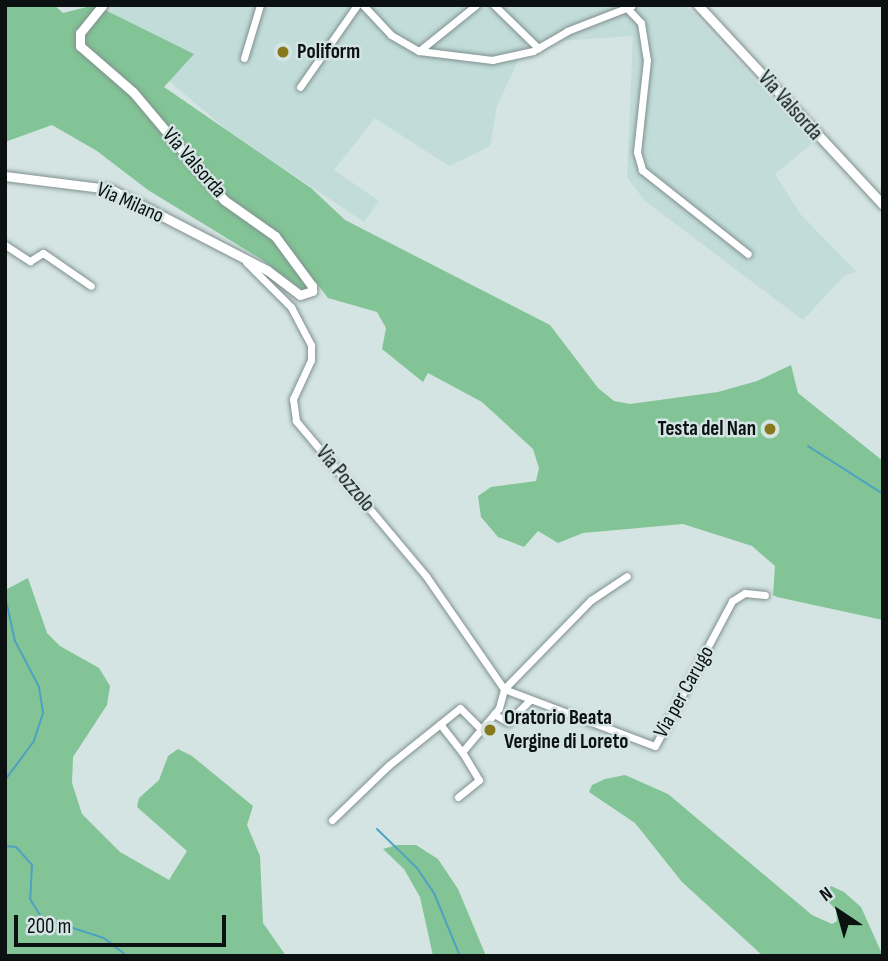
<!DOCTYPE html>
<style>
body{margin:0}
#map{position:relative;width:888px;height:961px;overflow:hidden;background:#d3e4e2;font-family:"Sofia Sans Condensed",sans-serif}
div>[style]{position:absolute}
.built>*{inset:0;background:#c1dcd9}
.forest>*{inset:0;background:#82c496}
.stream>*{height:2px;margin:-1px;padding:0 1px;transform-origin:1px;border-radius:1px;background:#4da2c3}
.roads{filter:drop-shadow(0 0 2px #80908f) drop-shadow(0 0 2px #80908f)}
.minor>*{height:7px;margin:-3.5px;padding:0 3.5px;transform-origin:3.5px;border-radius:3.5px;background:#fff}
.tertiary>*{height:9px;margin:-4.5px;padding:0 4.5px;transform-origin:4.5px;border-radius:4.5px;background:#fff}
.dots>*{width:19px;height:19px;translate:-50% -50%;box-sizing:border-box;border:4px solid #d3e4e2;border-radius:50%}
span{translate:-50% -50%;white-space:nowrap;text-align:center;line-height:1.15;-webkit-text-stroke:5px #d3e4e2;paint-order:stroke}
.poi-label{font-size:21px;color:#0b1111;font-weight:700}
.left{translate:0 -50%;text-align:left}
.right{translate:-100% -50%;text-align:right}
.street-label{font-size:21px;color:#0b1111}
.frame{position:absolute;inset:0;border:7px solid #0b1111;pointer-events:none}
.north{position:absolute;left:804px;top:877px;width:70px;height:70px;-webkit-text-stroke:5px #d3e4e2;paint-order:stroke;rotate:324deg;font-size:19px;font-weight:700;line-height:28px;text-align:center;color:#0b1111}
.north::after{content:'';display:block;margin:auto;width:24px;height:32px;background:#0b1111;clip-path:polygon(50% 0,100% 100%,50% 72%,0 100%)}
.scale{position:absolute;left:14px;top:915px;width:212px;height:32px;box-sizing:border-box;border:4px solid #0b1111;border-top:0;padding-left:9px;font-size:21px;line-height:24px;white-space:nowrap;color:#0b1111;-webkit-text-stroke:5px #d3e4e2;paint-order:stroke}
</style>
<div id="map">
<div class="built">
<i style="clip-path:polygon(114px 5px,685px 5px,813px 143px,775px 174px,801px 215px,856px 271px,843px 277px,803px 320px,645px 201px,627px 177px,633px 36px,526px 43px,497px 106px,490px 146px,449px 166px,375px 118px,334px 170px,379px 201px,364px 222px,227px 130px,175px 86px,107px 23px)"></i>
</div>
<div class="forest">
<i style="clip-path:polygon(5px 5px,54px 5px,63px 13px,95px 5px,194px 54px,164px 87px,311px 188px,345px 220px,550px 325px,598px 388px,614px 401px,630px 404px,718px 392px,757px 381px,791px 365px,798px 393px,883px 461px,883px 620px,777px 597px,773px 595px,775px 566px,752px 546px,683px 524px,583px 533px,558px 543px,538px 531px,524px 547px,498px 537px,481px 517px,478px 496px,491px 487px,536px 481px,539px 468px,533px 449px,482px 402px,428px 373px,423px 382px,382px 349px,386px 328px,377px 312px,328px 298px,315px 281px,306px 290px,300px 289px,261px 259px,148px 190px,97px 151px,52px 125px,5px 142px)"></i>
<i style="clip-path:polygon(28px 578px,47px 633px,60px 646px,99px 668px,110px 686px,107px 705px,73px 757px,72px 783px,82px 814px,120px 852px,169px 880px,187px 851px,137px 807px,139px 798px,159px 780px,168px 756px,178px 749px,192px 756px,253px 806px,247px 825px,260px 856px,263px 923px,286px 956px,5px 956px,5px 590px)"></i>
<i style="clip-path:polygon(625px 775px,668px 794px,812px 915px,832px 924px,837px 921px,836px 910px,823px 896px,831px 886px,844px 892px,861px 907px,883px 956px,763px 956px,682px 882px,635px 823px,589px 792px,592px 785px,605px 779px)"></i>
<i style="clip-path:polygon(397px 845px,416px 845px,438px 859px,458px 889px,486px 956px,433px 956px,420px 897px,404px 869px,383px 849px)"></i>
</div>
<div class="stream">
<i style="left:808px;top:446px;width:89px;rotate:32.6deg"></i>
<i style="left:5px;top:596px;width:46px;rotate:77.5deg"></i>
<i style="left:15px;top:641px;width:52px;rotate:62.4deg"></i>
<i style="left:39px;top:687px;width:26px;rotate:81deg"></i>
<i style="left:43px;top:713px;width:29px;rotate:108deg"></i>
<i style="left:34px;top:741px;width:49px;rotate:126.6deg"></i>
<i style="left:377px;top:829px;width:56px;rotate:44.3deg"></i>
<i style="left:417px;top:868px;width:30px;rotate:56deg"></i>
<i style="left:434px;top:893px;width:68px;rotate:67.6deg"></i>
<i style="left:5px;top:846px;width:11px;rotate:5deg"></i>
<i style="left:16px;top:847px;width:24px;rotate:48deg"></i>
<i style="left:32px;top:865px;width:34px;rotate:93deg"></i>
<i style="left:30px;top:899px;width:22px;rotate:58deg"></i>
<i style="left:42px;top:918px;width:65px;rotate:17.9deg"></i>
<i style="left:104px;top:938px;width:29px;rotate:38deg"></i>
</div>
<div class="roads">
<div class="minor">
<i style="left:363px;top:5px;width:41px;rotate:47deg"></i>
<i style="left:391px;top:35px;width:32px;rotate:30deg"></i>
<i style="left:419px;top:51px;width:74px;rotate:7deg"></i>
<i style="left:492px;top:60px;width:42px;rotate:-12.4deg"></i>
<i style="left:533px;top:51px;width:39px;rotate:-30deg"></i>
<i style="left:567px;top:31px;width:69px;rotate:-21.3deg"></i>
<i style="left:494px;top:5px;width:62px;rotate:44.3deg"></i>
<i style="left:628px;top:9px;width:19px;rotate:47deg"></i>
<i style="left:641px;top:23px;width:37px;rotate:81deg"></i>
<i style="left:647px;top:60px;width:93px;rotate:96.2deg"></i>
<i style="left:637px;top:152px;width:19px;rotate:74deg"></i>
<i style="left:642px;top:170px;width:135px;rotate:38.4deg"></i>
<i style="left:419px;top:51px;width:73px;rotate:-38.9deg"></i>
<i style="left:244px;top:58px;width:55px;rotate:-73.2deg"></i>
<i style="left:300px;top:87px;width:100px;rotate:-55.2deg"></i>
<i style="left:5px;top:245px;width:30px;rotate:33deg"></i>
<i style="left:30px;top:261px;width:15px;rotate:-32deg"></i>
<i style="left:43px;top:253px;width:58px;rotate:34.5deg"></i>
<i style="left:246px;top:262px;width:64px;rotate:45deg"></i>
<i style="left:291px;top:307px;width:43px;rotate:62.2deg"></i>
<i style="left:311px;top:345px;width:15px;rotate:90deg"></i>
<i style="left:311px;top:360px;width:43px;rotate:114.8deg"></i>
<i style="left:293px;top:399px;width:22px;rotate:82deg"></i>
<i style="left:296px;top:421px;width:202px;rotate:50deg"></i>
<i style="left:426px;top:576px;width:137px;rotate:55.4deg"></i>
<i style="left:504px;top:689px;width:161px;rotate:20.7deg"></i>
<i style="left:655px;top:746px;width:164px;rotate:-62deg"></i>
<i style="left:732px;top:601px;width:15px;rotate:-32deg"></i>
<i style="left:745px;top:593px;width:20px;rotate:6deg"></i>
<i style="left:504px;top:689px;width:124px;rotate:-45.7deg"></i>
<i style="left:591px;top:600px;width:43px;rotate:-33.7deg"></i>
<i style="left:494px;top:714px;width:16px;rotate:30deg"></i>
<i style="left:508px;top:722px;width:31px;rotate:-45deg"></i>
<i style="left:440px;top:724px;width:36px;rotate:52deg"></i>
<i style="left:458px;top:797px;width:27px;rotate:-39deg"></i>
<i style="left:479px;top:780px;width:33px;rotate:-121deg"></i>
<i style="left:462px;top:752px;width:57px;rotate:-49.9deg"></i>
<i style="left:499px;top:708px;width:20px;rotate:-75deg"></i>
<i style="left:332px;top:820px;width:79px;rotate:-44deg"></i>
<i style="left:389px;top:765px;width:91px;rotate:-38.8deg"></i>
<i style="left:460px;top:708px;width:30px;rotate:45deg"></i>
</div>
<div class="tertiary">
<i style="left:698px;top:5px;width:272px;rotate:47.2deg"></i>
<i style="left:5px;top:176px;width:106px;rotate:7.1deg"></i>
<i style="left:110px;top:189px;width:177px;rotate:27.3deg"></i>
<i style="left:267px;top:270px;width:41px;rotate:37.1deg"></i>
<i style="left:300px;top:295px;width:13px;rotate:-18deg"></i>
<i style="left:312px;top:291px;width:5px;rotate:-90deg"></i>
<i style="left:312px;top:286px;width:62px;rotate:-126.5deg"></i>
<i style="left:275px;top:236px;width:62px;rotate:-144.8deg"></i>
<i style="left:224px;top:200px;width:141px;rotate:-130.1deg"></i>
<i style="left:133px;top:92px;width:70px;rotate:-139deg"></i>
<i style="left:80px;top:46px;width:13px;rotate:-90deg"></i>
<i style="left:80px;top:33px;width:36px;rotate:-51deg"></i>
</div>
</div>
<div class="dots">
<i style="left:283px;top:52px;background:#88781c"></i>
<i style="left:770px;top:429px;background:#88781c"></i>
<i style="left:490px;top:730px;background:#88781c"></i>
</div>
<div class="poi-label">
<span class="left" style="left:297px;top:52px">Poliform</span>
<span class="right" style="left:756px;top:429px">Testa del Nan</span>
<span class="left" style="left:504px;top:730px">Oratorio Beata<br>Vergine di Loreto</span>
</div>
<div class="street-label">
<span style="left:790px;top:106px;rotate:48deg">Via Valsorda</span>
<span style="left:194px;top:163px;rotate:49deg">Via Valsorda</span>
<span style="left:130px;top:203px;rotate:24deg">Via Milano</span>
<span style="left:345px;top:479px;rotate:50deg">Via Pozzolo</span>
<span style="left:684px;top:692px;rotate:-61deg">Via per Carugo</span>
</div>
<div class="frame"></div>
<div class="north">N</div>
<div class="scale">200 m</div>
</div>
